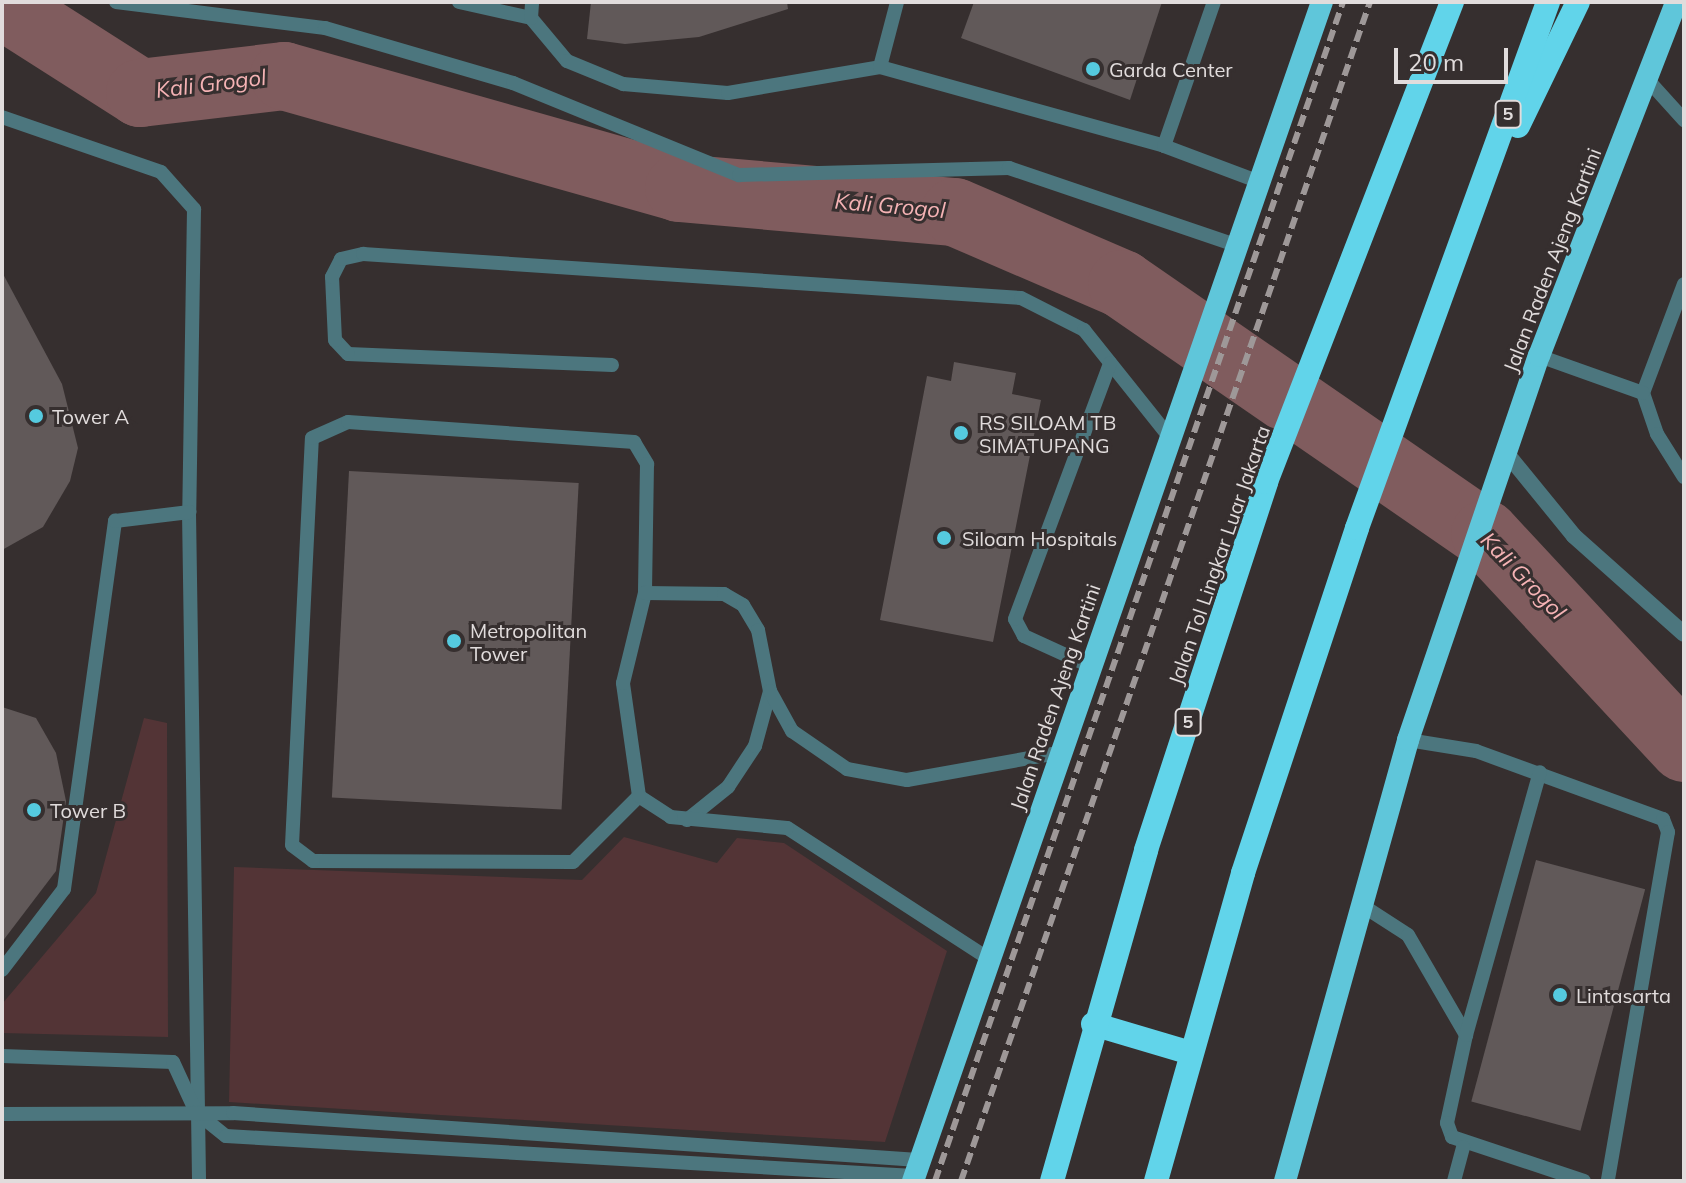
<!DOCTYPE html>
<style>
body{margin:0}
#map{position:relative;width:1686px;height:1183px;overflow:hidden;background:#362f2f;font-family:Mulish,sans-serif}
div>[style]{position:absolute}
.green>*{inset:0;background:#533436}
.river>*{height:68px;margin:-34px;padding:0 34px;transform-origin:34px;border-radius:34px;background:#805c5e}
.building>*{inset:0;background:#615959;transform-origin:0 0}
.service>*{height:14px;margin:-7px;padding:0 7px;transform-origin:7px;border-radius:7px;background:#4c767e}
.minor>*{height:16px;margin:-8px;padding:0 8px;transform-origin:8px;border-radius:8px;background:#4c767e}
.trunk>*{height:22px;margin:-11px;padding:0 11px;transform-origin:11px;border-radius:11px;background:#5fc6da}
.motorway>*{height:24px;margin:-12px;padding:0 12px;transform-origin:12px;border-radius:12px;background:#61d4ea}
.rail>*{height:6px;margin-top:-3px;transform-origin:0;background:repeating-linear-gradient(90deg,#9e9898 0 12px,transparent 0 18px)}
.dots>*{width:22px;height:22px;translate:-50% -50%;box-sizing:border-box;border:4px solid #362f2f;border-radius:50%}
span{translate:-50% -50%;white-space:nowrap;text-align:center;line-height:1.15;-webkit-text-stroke:6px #362f2f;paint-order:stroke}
.shield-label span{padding:2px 6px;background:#362f2f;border:2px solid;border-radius:6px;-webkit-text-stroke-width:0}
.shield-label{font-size:18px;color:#e1dcdc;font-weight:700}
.poi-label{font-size:20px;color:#e1dcdc}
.left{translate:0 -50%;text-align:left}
.street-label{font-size:20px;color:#e1dcdc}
.water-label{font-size:22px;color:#f5b3b5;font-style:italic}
.frame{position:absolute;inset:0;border:4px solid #e1dcdc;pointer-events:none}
.scale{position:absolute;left:1394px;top:48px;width:114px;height:36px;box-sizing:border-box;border:4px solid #e1dcdc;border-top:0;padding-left:10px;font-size:24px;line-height:28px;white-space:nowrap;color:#e1dcdc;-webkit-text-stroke:6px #362f2f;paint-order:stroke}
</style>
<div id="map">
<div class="green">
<i style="clip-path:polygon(144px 718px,167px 723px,168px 1037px,2px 1033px,2px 1004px,96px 893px)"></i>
<i style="clip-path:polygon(624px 837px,717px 863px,737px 838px,784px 843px,947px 951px,885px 1142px,229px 1102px,234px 867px,582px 880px)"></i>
</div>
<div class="river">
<i style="left:2px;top:5px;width:164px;rotate:32.5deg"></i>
<i style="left:140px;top:93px;width:145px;rotate:-6.7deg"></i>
<i style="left:284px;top:76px;width:411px;rotate:15.8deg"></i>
<i style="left:679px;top:188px;width:277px;rotate:5deg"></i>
<i style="left:955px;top:212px;width:182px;rotate:23.3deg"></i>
<i style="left:1122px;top:284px;width:441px;rotate:34.6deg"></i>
<i style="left:1485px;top:534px;width:292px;rotate:47.1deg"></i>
</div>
<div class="building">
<i style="clip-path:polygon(591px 2px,787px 2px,788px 9px,699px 37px,625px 44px,587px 39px)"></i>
<i style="clip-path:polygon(974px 2px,1162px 2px,1130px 100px,961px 38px)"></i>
<i style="clip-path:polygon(2px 272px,62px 384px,78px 448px,70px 481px,43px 527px,2px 550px)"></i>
<i style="clip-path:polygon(954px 362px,1016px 373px,1012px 394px,1041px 400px,993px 642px,880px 620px,927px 376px,951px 381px)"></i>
<i style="left:349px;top:471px;width:230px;height:327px;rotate:3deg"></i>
<i style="clip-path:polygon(2px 707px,36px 718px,56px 753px,66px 801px,56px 871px,2px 942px)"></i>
<i style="left:1536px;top:860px;width:113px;height:250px;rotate:15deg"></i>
</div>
<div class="service">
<i style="left:116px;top:2px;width:211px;rotate:7.1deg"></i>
<i style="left:325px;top:28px;width:196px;rotate:16.3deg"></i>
<i style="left:513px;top:83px;width:244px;rotate:22.2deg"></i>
<i style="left:739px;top:175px;width:270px;rotate:-1.5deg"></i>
<i style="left:1009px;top:168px;width:242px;rotate:18.8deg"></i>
<i style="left:459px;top:2px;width:74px;rotate:12.5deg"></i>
<i style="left:531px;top:18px;width:56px;rotate:50.1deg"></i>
<i style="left:567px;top:61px;width:61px;rotate:22.3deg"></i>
<i style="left:623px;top:84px;width:105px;rotate:4.9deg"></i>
<i style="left:728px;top:93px;width:154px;rotate:-9.7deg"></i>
<i style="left:880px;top:67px;width:295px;rotate:15.5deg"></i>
<i style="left:1164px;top:146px;width:103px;rotate:20.6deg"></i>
<i style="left:531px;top:18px;width:16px;rotate:-86deg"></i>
<i style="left:880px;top:67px;width:67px;rotate:-75.3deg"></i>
<i style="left:1646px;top:78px;width:57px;rotate:47.9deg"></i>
<i style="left:2px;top:117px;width:168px;rotate:19.1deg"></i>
<i style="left:161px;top:172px;width:50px;rotate:48.3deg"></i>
<i style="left:194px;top:209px;width:303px;rotate:90.9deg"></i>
<i style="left:189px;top:512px;width:669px;rotate:89.14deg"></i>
<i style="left:1164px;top:146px;width:152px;rotate:-70.9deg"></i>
<i style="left:1684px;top:284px;width:116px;rotate:110.6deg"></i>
<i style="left:1643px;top:393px;width:43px;rotate:71.1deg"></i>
<i style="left:1657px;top:434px;width:51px;rotate:57.9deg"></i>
<i style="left:1539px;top:356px;width:110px;rotate:19.6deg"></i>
<i style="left:612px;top:365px;width:264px;rotate:-177.6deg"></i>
<i style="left:348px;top:354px;width:19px;rotate:-133deg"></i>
<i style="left:335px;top:340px;width:63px;rotate:-92.7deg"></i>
<i style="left:332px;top:277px;width:20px;rotate:-63deg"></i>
<i style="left:341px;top:259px;width:23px;rotate:-13deg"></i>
<i style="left:363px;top:254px;width:659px;rotate:3.83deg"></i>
<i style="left:1021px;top:298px;width:71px;rotate:26.9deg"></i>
<i style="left:1084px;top:330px;width:139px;rotate:51.4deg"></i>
<i style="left:1092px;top:667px;width:75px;rotate:-155.5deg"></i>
<i style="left:1024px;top:636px;width:19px;rotate:-118deg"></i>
<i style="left:1015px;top:619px;width:273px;rotate:-69.6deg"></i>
<i style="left:1408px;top:740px;width:69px;rotate:9.2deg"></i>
<i style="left:1476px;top:751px;width:199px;rotate:20deg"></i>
<i style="left:1663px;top:819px;width:14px;rotate:69deg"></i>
<i style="left:1668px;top:832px;width:354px;rotate:99.8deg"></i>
<i style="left:639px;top:796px;width:93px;rotate:135deg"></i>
<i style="left:573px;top:862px;width:260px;rotate:-179.8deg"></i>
<i style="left:313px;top:861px;width:26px;rotate:-143deg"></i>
<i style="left:292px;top:845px;width:407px;rotate:-87.2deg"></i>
<i style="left:312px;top:438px;width:39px;rotate:-24deg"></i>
<i style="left:348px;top:422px;width:287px;rotate:4deg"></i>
<i style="left:634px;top:442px;width:26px;rotate:59deg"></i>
<i style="left:647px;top:464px;width:129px;rotate:90.9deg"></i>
<i style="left:687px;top:820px;width:53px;rotate:-38.8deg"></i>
<i style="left:728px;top:787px;width:49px;rotate:-56.6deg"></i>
<i style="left:755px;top:746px;width:57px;rotate:-74.7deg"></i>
<i style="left:1360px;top:904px;width:57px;rotate:32.9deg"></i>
<i style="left:1408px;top:935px;width:116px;rotate:59.9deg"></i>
<i style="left:1466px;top:1035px;width:90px;rotate:102.2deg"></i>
<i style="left:1447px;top:1123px;width:15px;rotate:70deg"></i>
<i style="left:1452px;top:1137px;width:139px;rotate:18.4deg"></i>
<i style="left:986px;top:957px;width:237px;rotate:-147deg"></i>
<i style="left:787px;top:828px;width:117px;rotate:-174.6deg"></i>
<i style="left:671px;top:817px;width:38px;rotate:-147deg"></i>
<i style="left:639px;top:796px;width:114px;rotate:-98.1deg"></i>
<i style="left:623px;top:683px;width:93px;rotate:-76.3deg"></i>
<i style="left:645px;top:593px;width:79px;rotate:0.7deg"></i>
<i style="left:724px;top:594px;width:22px;rotate:30deg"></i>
<i style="left:743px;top:605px;width:29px;rotate:59deg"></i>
<i style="left:758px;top:630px;width:62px;rotate:78.9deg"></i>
<i style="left:770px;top:691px;width:46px;rotate:61.2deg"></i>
<i style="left:792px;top:731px;width:67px;rotate:34.6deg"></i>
<i style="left:847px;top:769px;width:61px;rotate:10.4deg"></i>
<i style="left:907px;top:780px;width:158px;rotate:-10.2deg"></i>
<i style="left:2px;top:970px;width:102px;rotate:-52.6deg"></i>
<i style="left:64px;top:889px;width:372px;rotate:-82.1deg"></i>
<i style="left:115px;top:521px;width:75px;rotate:-6.9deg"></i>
<i style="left:1466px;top:1035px;width:273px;rotate:-74.3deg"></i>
<i style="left:2px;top:1056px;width:171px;rotate:2deg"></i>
<i style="left:173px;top:1062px;width:55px;rotate:65.3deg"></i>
<i style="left:196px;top:1112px;width:38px;rotate:39deg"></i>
<i style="left:226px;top:1136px;width:689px;rotate:3.33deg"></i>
<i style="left:2px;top:1114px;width:231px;rotate:-0.2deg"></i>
<i style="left:233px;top:1113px;width:687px;rotate:3.93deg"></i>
<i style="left:1454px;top:1181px;width:35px;rotate:-75deg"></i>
</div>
<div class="minor">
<i style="left:1508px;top:455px;width:104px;rotate:50.8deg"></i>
<i style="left:1574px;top:536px;width:147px;rotate:41.7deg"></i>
</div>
<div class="trunk">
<i style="left:913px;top:1181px;width:1248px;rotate:-70.87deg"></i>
<i style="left:1285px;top:1181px;width:458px;rotate:-74.4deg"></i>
<i style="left:1408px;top:740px;width:406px;rotate:-71.2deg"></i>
<i style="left:1539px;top:356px;width:380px;rotate:-68.8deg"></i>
</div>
<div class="motorway">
<i style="left:1518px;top:126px;width:138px;rotate:-64.2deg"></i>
<i style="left:1093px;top:1024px;width:102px;rotate:16.5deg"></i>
<i style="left:1052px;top:1181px;width:344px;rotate:-74.1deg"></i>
<i style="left:1146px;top:850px;width:387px;rotate:-71.9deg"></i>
<i style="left:1266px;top:482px;width:515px;rotate:-68.82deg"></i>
<i style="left:1156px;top:1181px;width:320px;rotate:-74.2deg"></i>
<i style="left:1243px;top:873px;width:363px;rotate:-71.7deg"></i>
<i style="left:1357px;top:528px;width:560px;rotate:-70.04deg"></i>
</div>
<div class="rail">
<i style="left:935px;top:1181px;width:1248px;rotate:-70.91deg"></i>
<i style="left:961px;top:1181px;width:1248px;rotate:-70.87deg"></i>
</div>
<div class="dots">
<i style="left:1093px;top:69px;background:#55cadf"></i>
<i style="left:36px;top:416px;background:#55cadf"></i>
<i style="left:961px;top:433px;background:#55cadf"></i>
<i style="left:944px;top:538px;background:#55cadf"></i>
<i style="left:454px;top:641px;background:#55cadf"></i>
<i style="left:34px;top:810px;background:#55cadf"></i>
<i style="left:1560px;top:995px;background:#55cadf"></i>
</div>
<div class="shield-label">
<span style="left:1508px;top:114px">5</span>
<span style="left:1188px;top:722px">5</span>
</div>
<div class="poi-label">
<span class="left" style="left:1109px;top:69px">Garda Center</span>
<span class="left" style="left:52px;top:416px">Tower A</span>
<span class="left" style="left:979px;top:434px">RS SILOAM TB<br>SIMATUPANG</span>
<span class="left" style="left:962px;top:538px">Siloam Hospitals</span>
<span class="left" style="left:470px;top:642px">Metropolitan<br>Tower</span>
<span class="left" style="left:50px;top:810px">Tower B</span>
<span class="left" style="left:1576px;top:995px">Lintasarta</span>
</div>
<div class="street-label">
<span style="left:1552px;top:260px;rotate:-69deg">Jalan Raden Ajeng Kartini</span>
<span style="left:1219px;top:555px;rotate:-71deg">Jalan Tol Lingkar Luar Jakarta</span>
<span style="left:1055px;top:697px;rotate:-71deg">Jalan Raden Ajeng Kartini</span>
</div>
<div class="water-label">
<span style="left:211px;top:84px;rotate:-7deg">Kali Grogol</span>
<span style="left:890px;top:206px;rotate:5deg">Kali Grogol</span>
<span style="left:1523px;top:576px;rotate:46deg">Kali Grogol</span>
</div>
<div class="frame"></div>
<div class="scale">20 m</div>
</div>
